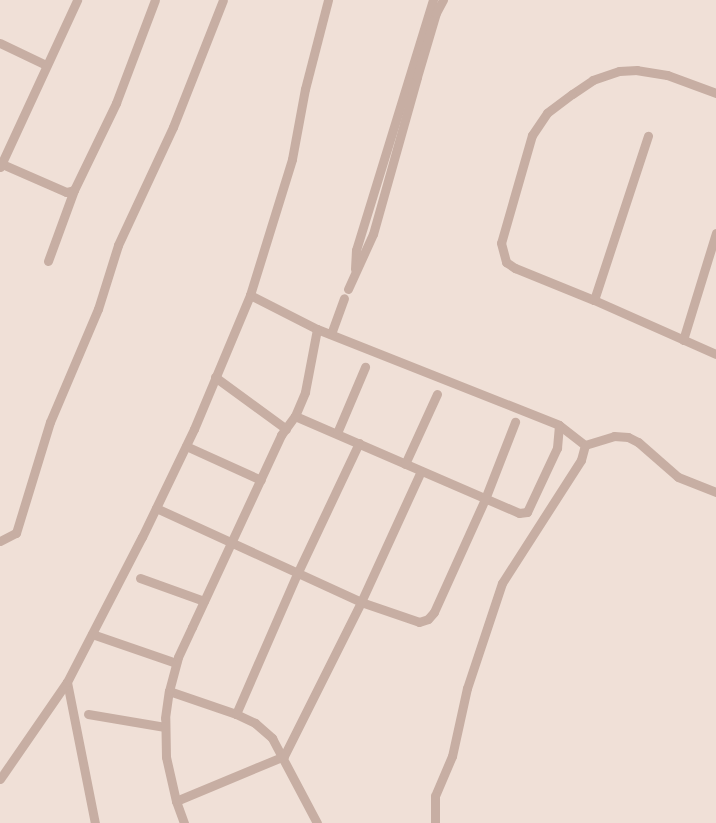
<!DOCTYPE html>
<style>
body{margin:0}
#map{position:relative;width:716px;height:823px;overflow:hidden;background:#f0e0d7;font-family:Montserrat,sans-serif}
div>[style]{position:absolute}
.street>*{height:9px;margin:-4.5px;padding:0 4.5px;transform-origin:4.5px;border-radius:4.5px;background:#c7aea3}
span{translate:-50% -50%;white-space:nowrap;text-align:center;line-height:1.15;-webkit-text-stroke:3px #f8eae2;paint-order:stroke}
</style>
<div id="map">
<div class="street">
<i style="left:0;top:43px;width:51px;rotate:25.6deg"></i>
<i style="left:716px;top:93px;width:52px;rotate:-159.8deg"></i>
<i style="left:667px;top:75px;width:30px;rotate:-171deg"></i>
<i style="left:637px;top:70px;width:18px;rotate:177deg"></i>
<i style="left:619px;top:71px;width:28px;rotate:161deg"></i>
<i style="left:593px;top:80px;width:25px;rotate:146deg"></i>
<i style="left:572px;top:94px;width:31px;rotate:143deg"></i>
<i style="left:547px;top:113px;width:27px;rotate:124deg"></i>
<i style="left:532px;top:135px;width:112px;rotate:106deg"></i>
<i style="left:501px;top:243px;width:20px;rotate:75deg"></i>
<i style="left:506px;top:262px;width:11px;rotate:34deg"></i>
<i style="left:515px;top:268px;width:85px;rotate:22.1deg"></i>
<i style="left:594px;top:300px;width:133px;rotate:23.9deg"></i>
<i style="left:0;top:163px;width:72px;rotate:23.7deg"></i>
<i style="left:66px;top:192px;width:8px;rotate:-14deg"></i>
<i style="left:74px;top:190px;width:97px;rotate:-64.2deg"></i>
<i style="left:116px;top:103px;width:110px;rotate:-69.3deg"></i>
<i style="left:0;top:167px;width:184px;rotate:-65.2deg"></i>
<i style="left:48px;top:261px;width:76px;rotate:-69.9deg"></i>
<i style="left:355px;top:269px;width:19px;rotate:-87deg"></i>
<i style="left:356px;top:250px;width:262px;rotate:-72.9deg"></i>
<i style="left:348px;top:289px;width:60px;rotate:-65.6deg"></i>
<i style="left:373px;top:234px;width:163px;rotate:-74.3deg"></i>
<i style="left:417px;top:77px;width:67px;rotate:-73.5deg"></i>
<i style="left:436px;top:13px;width:15px;rotate:-62deg"></i>
<i style="left:250px;top:295px;width:75px;rotate:26.9deg"></i>
<i style="left:317px;top:329px;width:260px;rotate:21.6deg"></i>
<i style="left:559px;top:425px;width:33px;rotate:38deg"></i>
<i style="left:585px;top:445px;width:16px;rotate:105deg"></i>
<i style="left:581px;top:460px;width:146px;rotate:122.7deg"></i>
<i style="left:502px;top:583px;width:111px;rotate:108.4deg"></i>
<i style="left:467px;top:688px;width:70px;rotate:102.4deg"></i>
<i style="left:452px;top:756px;width:43px;rotate:113deg"></i>
<i style="left:435px;top:796px;width:27px;rotate:90deg"></i>
<i style="left:594px;top:300px;width:173px;rotate:-71.8deg"></i>
<i style="left:331px;top:334px;width:38px;rotate:-70deg"></i>
<i style="left:683px;top:340px;width:112px;rotate:-72.9deg"></i>
<i style="left:215px;top:377px;width:88px;rotate:36.2deg"></i>
<i style="left:295px;top:416px;width:244px;rotate:23.4deg"></i>
<i style="left:519px;top:513px;width:8px;rotate:-7deg"></i>
<i style="left:527px;top:512px;width:71px;rotate:-64.9deg"></i>
<i style="left:557px;top:448px;width:23px;rotate:-85deg"></i>
<i style="left:337px;top:433px;width:72px;rotate:-67deg"></i>
<i style="left:585px;top:445px;width:30px;rotate:-17deg"></i>
<i style="left:614px;top:436px;width:14px;rotate:4deg"></i>
<i style="left:628px;top:437px;width:11px;rotate:27deg"></i>
<i style="left:638px;top:442px;width:53px;rotate:41.2deg"></i>
<i style="left:678px;top:477px;width:41px;rotate:21.5deg"></i>
<i style="left:186px;top:446px;width:82px;rotate:24.4deg"></i>
<i style="left:405px;top:464px;width:77px;rotate:-65.4deg"></i>
<i style="left:156px;top:508px;width:226px;rotate:24.6deg"></i>
<i style="left:361px;top:602px;width:61px;rotate:19deg"></i>
<i style="left:419px;top:622px;width:9px;rotate:-18deg"></i>
<i style="left:428px;top:619px;width:9px;rotate:-49deg"></i>
<i style="left:434px;top:612px;width:124px;rotate:-65.7deg"></i>
<i style="left:485px;top:499px;width:83px;rotate:-68.7deg"></i>
<i style="left:0;top:541px;width:18px;rotate:-27deg"></i>
<i style="left:16px;top:533px;width:116px;rotate:-73deg"></i>
<i style="left:50px;top:422px;width:123px;rotate:-67deg"></i>
<i style="left:98px;top:309px;width:67px;rotate:-72.6deg"></i>
<i style="left:118px;top:245px;width:130px;rotate:-65deg"></i>
<i style="left:173px;top:127px;width:136px;rotate:-68.5deg"></i>
<i style="left:140px;top:578px;width:68px;rotate:19.8deg"></i>
<i style="left:92px;top:634px;width:89px;rotate:19deg"></i>
<i style="left:67px;top:682px;width:144px;rotate:78.8deg"></i>
<i style="left:169px;top:691px;width:71px;rotate:18.9deg"></i>
<i style="left:236px;top:714px;width:21px;rotate:25deg"></i>
<i style="left:255px;top:723px;width:23px;rotate:41deg"></i>
<i style="left:272px;top:738px;width:96px;rotate:62.1deg"></i>
<i style="left:88px;top:714px;width:78px;rotate:9.6deg"></i>
<i style="left:236px;top:714px;width:153px;rotate:-66.5deg"></i>
<i style="left:297px;top:574px;width:145px;rotate:-64.7deg"></i>
<i style="left:0;top:779px;width:118px;rotate:-55.4deg"></i>
<i style="left:67px;top:682px;width:163px;rotate:-62.7deg"></i>
<i style="left:142px;top:537px;width:120px;rotate:-64.3deg"></i>
<i style="left:194px;top:429px;width:145px;rotate:-67.3deg"></i>
<i style="left:250px;top:295px;width:142px;rotate:-72.8deg"></i>
<i style="left:292px;top:159px;width:71px;rotate:-79.5deg"></i>
<i style="left:305px;top:89px;width:92px;rotate:-75.5deg"></i>
<i style="left:176px;top:801px;width:117px;rotate:-22.6deg"></i>
<i style="left:284px;top:756px;width:172px;rotate:-63.4deg"></i>
<i style="left:361px;top:602px;width:144px;rotate:-65.4deg"></i>
<i style="left:184px;top:823px;width:23px;rotate:-110deg"></i>
<i style="left:176px;top:801px;width:45px;rotate:-102.8deg"></i>
<i style="left:166px;top:757px;width:39px;rotate:-91deg"></i>
<i style="left:165px;top:718px;width:27px;rotate:-82deg"></i>
<i style="left:169px;top:691px;width:35px;rotate:-75deg"></i>
<i style="left:178px;top:657px;width:33px;rotate:-65deg"></i>
<i style="left:192px;top:627px;width:212px;rotate:-65.1deg"></i>
<i style="left:281px;top:435px;width:24px;rotate:-54deg"></i>
<i style="left:295px;top:416px;width:26px;rotate:-67deg"></i>
<i style="left:305px;top:392px;width:64px;rotate:-79.2deg"></i>
</div>
</div>
